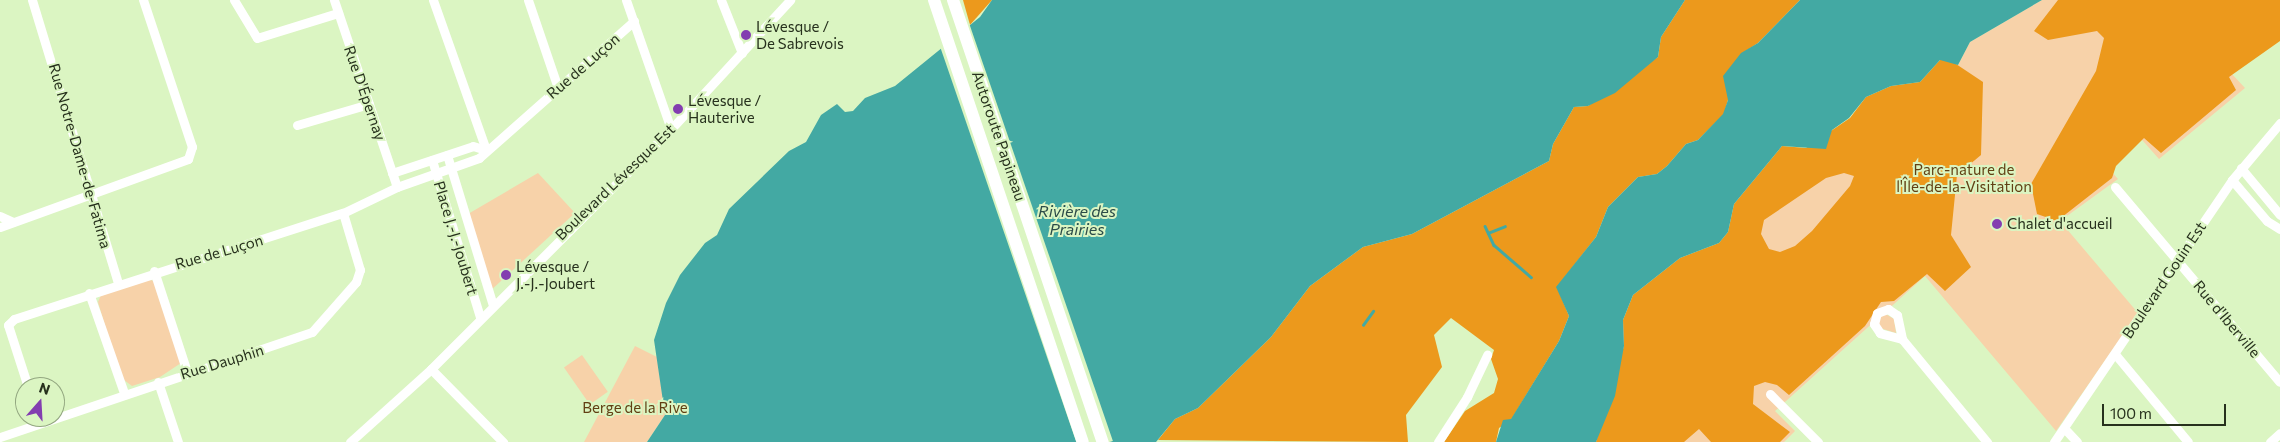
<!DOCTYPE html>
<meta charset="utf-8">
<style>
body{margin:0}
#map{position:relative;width:2280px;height:442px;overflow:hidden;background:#dbf5c2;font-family:Commissioner,sans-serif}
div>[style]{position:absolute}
.green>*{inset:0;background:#f7d2a9;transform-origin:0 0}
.forest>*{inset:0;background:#ec991c}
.water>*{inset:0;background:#43a9a3}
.pier>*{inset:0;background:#dbf5c2;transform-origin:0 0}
.stream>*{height:2.5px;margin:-1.25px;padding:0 1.25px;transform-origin:1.25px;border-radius:1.25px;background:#43a9a3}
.minor>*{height:9px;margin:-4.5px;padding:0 4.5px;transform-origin:4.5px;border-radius:4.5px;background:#fff}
.highway>*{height:12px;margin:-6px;padding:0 6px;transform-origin:6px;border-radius:6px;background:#fff}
.dots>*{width:14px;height:14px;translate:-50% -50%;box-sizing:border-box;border:2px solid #dbf5c2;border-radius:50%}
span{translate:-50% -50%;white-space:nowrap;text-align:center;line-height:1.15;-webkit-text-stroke:4px #dbf5c2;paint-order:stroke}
.poi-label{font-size:15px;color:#27311d}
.left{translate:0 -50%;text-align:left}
.street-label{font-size:15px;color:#27311d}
.park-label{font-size:15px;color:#613f13}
.water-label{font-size:16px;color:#2c4c49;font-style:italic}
.north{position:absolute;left:15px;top:377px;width:50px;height:50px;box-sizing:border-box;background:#dbf5c2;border:1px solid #93a780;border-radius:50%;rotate:19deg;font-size:14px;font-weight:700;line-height:20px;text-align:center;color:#27311d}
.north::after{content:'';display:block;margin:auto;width:18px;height:22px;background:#833db0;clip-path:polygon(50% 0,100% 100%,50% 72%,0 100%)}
.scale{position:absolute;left:2102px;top:404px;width:124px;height:22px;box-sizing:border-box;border:2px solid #27311d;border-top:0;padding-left:6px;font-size:15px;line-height:18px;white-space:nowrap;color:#27311d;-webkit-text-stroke:4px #dbf5c2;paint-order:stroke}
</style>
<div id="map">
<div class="green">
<i style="clip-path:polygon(2042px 0,2280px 0,2231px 73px,2245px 88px,2159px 159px,2135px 132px,2101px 160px,2118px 179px,2060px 221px,2138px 313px,2056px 431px,1925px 276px,1884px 313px,1894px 319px,1896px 333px,1880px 328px,1877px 319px,1775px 411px,1795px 431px,1784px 442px,1596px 442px,1623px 320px,1958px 65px,1970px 42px)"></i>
<i style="clip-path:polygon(538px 173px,575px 213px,489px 292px,468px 214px)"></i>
<i style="clip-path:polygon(143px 278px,154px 281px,181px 363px,160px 377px,132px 386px,120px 377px,98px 302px,104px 288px)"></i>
<i style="clip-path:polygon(635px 346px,657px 357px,665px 415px,647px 442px,584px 442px)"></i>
<i style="left:582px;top:355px;width:45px;height:22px;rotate:55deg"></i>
</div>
<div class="forest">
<i style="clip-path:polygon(963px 0,992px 0,970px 25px)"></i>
<i style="clip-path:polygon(1685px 0,1800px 0,1758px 43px,1741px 54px,1724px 114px,1698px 140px,1686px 144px,1667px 166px,1657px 174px,1638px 177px,1608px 207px,1596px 237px,1557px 287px,1569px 316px,1559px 341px,1511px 420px,1499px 428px,1496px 442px,1444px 442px,1465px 411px,1494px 393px,1498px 379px,1491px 359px,1494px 350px,1451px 318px,1434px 335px,1442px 367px,1406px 415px,1408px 442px,1158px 440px,1175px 419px,1198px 408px,1271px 337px,1310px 286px,1363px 247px,1412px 234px,1549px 161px,1553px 144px,1574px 107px,1588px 106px,1658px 57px,1661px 37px)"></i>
<i style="clip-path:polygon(2058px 0,2280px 0,2280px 41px,2229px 77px,2236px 90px,2161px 153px,2144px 138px,2116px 166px,2112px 178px,2057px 221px,2037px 214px,2031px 184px,2096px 71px,2104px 38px,2097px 31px,2048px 40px,2034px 31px)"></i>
<i style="clip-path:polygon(evenodd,1940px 60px,1950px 60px,1983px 82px,1981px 155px,1957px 175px,1951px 235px,1971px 267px,1945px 291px,1927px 274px,1894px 301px,1881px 302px,1865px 326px,1789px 395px,1777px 385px,1765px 382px,1754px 386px,1753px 404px,1790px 432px,1780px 442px,1711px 442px,1699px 429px,1684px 442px,1596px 442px,1624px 346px,1623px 320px,1633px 295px,1680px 258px,1719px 243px,1728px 232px,1734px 204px,1782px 146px,1806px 148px,1850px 118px,1866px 97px,1891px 86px,1920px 82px,1940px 60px,1844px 173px,1854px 176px,1850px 186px,1812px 231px,1795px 246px,1780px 252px,1769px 249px,1761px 234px,1764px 220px,1826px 178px,1844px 173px)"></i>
</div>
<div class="water">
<i style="clip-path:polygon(992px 0,1685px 0,1661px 37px,1658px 57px,1615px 93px,1588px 106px,1574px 107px,1553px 144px,1549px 161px,1412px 234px,1363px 247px,1310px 286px,1271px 337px,1198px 408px,1175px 419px,1156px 442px,647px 442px,665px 415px,654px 340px,666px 303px,680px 275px,705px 243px,717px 235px,729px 209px,789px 151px,806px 142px,821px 115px,837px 104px,845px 112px,853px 111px,865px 98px,895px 86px,980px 17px)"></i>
<i style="clip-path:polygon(1800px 0,2042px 0,1970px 42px,1958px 65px,1940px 60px,1920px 82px,1891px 86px,1866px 97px,1849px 118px,1832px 130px,1826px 149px,1782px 146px,1734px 204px,1728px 232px,1719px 243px,1680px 258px,1633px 295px,1623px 320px,1624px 346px,1615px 396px,1596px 442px,1496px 442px,1503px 420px,1511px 419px,1559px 341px,1569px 316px,1556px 287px,1596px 237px,1608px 207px,1638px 177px,1657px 174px,1667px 166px,1686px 144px,1698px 140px,1723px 114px,1728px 100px,1723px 76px,1741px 53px,1758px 43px)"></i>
</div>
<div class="pier">
<i style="left:969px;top:23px;width:442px;height:35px;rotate:71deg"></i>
</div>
<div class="stream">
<i style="left:1485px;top:226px;width:21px;rotate:65deg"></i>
<i style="left:1494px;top:245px;width:49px;rotate:40.9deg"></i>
<i style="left:1488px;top:233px;width:18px;rotate:-22deg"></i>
<i style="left:1363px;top:325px;width:17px;rotate:-54deg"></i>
</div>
<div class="minor">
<i style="left:32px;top:0;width:296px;rotate:73.1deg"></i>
<i style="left:234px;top:0;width:44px;rotate:58.8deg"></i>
<i style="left:257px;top:38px;width:85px;rotate:-17.2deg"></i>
<i style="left:334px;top:0;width:197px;rotate:71.4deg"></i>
<i style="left:433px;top:0;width:159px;rotate:70.5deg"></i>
<i style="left:528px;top:0;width:93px;rotate:71.2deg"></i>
<i style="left:626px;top:0;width:137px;rotate:70.8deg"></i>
<i style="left:721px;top:0;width:57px;rotate:68.4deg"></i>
<i style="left:297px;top:125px;width:75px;rotate:-16.3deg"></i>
<i style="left:447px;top:155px;width:157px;rotate:73deg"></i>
<i style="left:432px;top:160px;width:164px;rotate:73deg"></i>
<i style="left:2241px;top:168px;width:61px;rotate:50.3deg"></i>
<i style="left:392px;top:173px;width:85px;rotate:-18.4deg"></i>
<i style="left:473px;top:146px;width:14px;rotate:17deg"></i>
<i style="left:2232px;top:180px;width:54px;rotate:49.5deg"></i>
<i style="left:2267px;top:221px;width:15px;rotate:32deg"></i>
<i style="left:2115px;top:187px;width:255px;rotate:49.8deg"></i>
<i style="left:0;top:216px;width:14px;rotate:25deg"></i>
<i style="left:0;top:227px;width:200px;rotate:-19.9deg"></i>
<i style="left:188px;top:159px;width:13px;rotate:-72deg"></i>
<i style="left:192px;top:147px;width:155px;rotate:-108.4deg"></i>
<i style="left:154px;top:271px;width:106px;rotate:71.9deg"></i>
<i style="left:89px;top:293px;width:106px;rotate:70.7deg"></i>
<i style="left:1902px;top:339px;width:23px;rotate:-165deg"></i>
<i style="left:1880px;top:333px;width:11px;rotate:-124deg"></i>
<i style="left:1874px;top:324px;width:11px;rotate:-75deg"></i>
<i style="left:1877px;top:313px;width:12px;rotate:-20deg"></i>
<i style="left:1888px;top:309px;width:11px;rotate:34deg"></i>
<i style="left:1897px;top:315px;width:25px;rotate:78deg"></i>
<i style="left:1902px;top:339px;width:134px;rotate:50.5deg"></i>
<i style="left:2115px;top:354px;width:114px;rotate:50.3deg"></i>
<i style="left:431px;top:369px;width:103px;rotate:45.4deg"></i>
<i style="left:158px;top:382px;width:63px;rotate:71.6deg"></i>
<i style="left:28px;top:387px;width:65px;rotate:-107.9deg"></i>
<i style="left:8px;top:325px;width:8px;rotate:-45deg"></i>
<i style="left:14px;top:319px;width:346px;rotate:-17.9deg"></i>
<i style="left:343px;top:213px;width:60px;rotate:-25.7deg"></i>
<i style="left:397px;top:187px;width:87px;rotate:-19.5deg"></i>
<i style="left:479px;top:158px;width:207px;rotate:-41.5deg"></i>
<i style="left:1770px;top:394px;width:68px;rotate:45deg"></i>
<i style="left:2064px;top:428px;width:19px;rotate:47deg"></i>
<i style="left:0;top:437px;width:329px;rotate:-18.6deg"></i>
<i style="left:312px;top:332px;width:67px;rotate:-48.7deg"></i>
<i style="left:356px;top:282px;width:13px;rotate:-72deg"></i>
<i style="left:360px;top:270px;width:59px;rotate:-106.6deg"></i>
<i style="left:350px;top:442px;width:109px;rotate:-42deg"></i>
<i style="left:431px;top:369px;width:339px;rotate:-45deg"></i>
<i style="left:671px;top:129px;width:176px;rotate:-47.3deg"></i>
<i style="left:1438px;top:442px;width:54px;rotate:-57.2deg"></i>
<i style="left:1467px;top:397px;width:47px;rotate:-64.5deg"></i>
<i style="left:2054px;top:442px;width:317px;rotate:-55.8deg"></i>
<i style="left:2232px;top:180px;width:75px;rotate:-49.9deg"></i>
<i style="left:2270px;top:442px;width:13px;rotate:-42deg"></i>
</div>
<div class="highway">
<i style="left:934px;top:0;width:466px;rotate:71.4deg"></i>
<i style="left:953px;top:0;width:467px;rotate:71.3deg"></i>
</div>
<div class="dots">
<i style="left:746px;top:35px;background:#833db0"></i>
<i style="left:678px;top:109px;background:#833db0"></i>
<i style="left:1997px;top:224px;background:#833db0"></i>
<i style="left:506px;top:275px;background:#833db0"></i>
</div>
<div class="poi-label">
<span class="left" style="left:756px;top:35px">Lévesque /<br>De Sabrevois</span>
<span class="left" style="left:688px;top:109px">Lévesque /<br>Hauterive</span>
<span class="left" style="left:2007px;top:224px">Chalet d'accueil</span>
<span class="left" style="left:516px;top:275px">Lévesque /<br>J.-J.-Joubert</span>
</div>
<div class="street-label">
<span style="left:583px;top:66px;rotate:-41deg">Rue de Luçon</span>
<span style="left:365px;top:93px;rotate:71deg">Rue D'Épernay</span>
<span style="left:999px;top:136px;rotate:71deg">Autoroute Papineau</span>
<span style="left:80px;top:156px;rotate:74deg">Rue Notre-Dame-de-Fatima</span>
<span style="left:615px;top:182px;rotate:-44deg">Boulevard Lévesque Est</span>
<span style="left:456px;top:238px;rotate:73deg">Place J.-J.-Joubert</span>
<span style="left:219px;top:252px;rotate:-16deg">Rue de Luçon</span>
<span style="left:2164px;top:280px;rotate:-56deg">Boulevard Gouin Est</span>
<span style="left:2227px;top:319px;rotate:50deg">Rue d'Iberville</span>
<span style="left:222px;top:362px;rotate:-17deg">Rue Dauphin</span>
</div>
<div class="park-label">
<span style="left:1964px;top:178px">Parc-nature de<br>l'Île-de-la-Visitation</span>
<span style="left:635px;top:408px">Berge de la Rive</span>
</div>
<div class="water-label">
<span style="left:1077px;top:220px">Rivière des<br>Prairies</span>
</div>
<div class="north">N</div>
<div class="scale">100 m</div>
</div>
